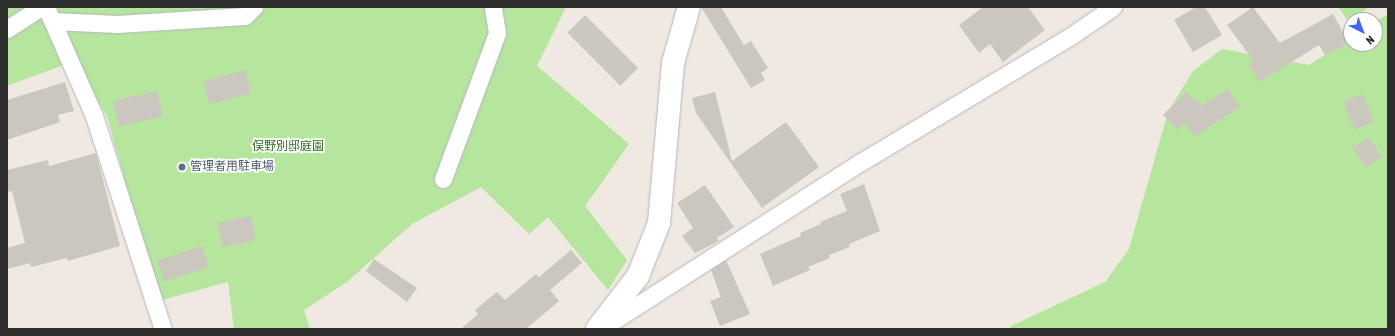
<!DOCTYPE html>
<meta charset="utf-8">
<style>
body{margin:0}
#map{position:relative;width:1395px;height:336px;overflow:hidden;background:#efe9e1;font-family:"Asap Condensed","Noto Sans JP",sans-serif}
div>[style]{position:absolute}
.green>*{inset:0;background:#b6e59e}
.building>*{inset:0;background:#cbc7bf;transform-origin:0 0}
.roads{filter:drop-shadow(0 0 1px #b4b7c1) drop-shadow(0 0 1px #b4b7c1)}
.street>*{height:17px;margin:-8.5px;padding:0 8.5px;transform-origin:8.5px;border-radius:8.5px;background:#fff}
.secondary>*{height:22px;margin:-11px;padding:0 11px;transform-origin:11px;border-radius:11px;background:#fff}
.dots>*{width:11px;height:11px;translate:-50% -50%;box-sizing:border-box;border:2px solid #fff;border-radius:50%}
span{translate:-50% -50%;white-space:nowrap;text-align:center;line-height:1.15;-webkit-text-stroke:3.5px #fff;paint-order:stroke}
.park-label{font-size:12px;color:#2c6e1b}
.service-label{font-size:12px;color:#4e5e75}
.left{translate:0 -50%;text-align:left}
.frame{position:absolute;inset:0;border:8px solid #2e2e2e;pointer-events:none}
.north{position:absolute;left:1343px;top:12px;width:40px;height:40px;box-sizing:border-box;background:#fff;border:1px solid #ababab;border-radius:50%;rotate:138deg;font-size:11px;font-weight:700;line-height:16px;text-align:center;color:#2e2e2e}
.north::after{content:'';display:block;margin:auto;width:14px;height:18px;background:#4264fb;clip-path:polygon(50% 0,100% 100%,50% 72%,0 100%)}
</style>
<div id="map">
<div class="green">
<i style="clip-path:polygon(7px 7px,566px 7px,537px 66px,629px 144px,585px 206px,627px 260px,608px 290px,548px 217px,529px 234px,481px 187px,412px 224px,347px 282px,304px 310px,310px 329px,234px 329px,228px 282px,158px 301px,107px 116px,87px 83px,77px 60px,7px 86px)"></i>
<i style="clip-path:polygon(1338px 7px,1369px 7px,1349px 22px)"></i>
<i style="clip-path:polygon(1388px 14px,1388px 329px,1010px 329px,1011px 326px,1105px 282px,1129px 249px,1168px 112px,1193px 71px,1222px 49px,1309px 65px,1351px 38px,1351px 44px,1375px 44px,1375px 22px)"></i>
</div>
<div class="building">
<i style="clip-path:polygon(701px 7px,721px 7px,744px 45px,751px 41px,768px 68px,761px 73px,765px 80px,751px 88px)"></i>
<i style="clip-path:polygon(983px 7px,1028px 7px,1045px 30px,1003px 62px,990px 44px,979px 53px,959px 25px)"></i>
<i style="clip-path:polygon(1196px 7px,1205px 7px,1222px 35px,1193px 52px,1174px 20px)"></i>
<i style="clip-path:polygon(1253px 7px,1280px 43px,1333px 14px,1349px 43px,1325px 55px,1319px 45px,1259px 82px,1248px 63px,1253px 60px,1227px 25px)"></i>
<i style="left:585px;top:15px;width:75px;height:25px;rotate:45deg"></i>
<i style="left:245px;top:70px;width:24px;height:43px;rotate:75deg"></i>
<i style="clip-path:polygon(65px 82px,74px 111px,58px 115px,60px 122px,7px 140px,7px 100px)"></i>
<i style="clip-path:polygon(1228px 89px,1240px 107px,1194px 137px,1185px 123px,1178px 130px,1163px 115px,1186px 92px,1202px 106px)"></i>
<i style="left:157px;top:91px;width:26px;height:45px;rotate:77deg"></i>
<i style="clip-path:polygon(715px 92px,732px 161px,786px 122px,819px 167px,762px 208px,696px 113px,692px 98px)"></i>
<i style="left:1363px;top:94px;width:30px;height:21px;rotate:69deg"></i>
<i style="left:1368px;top:137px;width:24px;height:19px;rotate:54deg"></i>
<i style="clip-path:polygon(96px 153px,120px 246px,68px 261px,67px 258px,31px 267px,30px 263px,7px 269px,7px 248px,25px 243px,12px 191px,7px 192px,7px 170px,48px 160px,49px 166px)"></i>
<i style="clip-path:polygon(864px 184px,880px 231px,849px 244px,850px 247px,829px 255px,830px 258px,808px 267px,810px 270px,773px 286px,760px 254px,801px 236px,800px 233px,821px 224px,820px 222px,847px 211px,840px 194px)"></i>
<i style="clip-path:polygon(705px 185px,734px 227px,717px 238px,719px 241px,695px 253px,682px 236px,693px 228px,677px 203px)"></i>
<i style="left:251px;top:216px;width:25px;height:34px;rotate:79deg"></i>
<i style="left:202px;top:246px;width:22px;height:47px;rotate:72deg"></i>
<i style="clip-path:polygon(571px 250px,582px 263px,550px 290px,559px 301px,526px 329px,461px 329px,478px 314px,475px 310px,497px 292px,505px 300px,536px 274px,539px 277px)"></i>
<i style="clip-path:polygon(374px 259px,417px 288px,407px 302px,366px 271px)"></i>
<i style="clip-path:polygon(726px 260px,750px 314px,720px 326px,710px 301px,721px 297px,711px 270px)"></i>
</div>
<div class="roads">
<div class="street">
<i style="left:46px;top:7px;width:119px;rotate:66.2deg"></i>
<i style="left:94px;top:116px;width:224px;rotate:72.1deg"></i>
<i style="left:52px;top:21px;width:65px;rotate:2.6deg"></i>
<i style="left:117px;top:24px;width:128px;rotate:-3.6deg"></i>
<i style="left:245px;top:16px;width:13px;rotate:-45deg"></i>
<i style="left:7px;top:29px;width:40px;rotate:-32.9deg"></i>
<i style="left:443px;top:179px;width:156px;rotate:-69.7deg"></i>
<i style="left:497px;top:33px;width:26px;rotate:-99deg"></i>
<i style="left:602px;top:328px;width:308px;rotate:-32.7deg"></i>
<i style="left:861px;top:162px;width:245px;rotate:-31deg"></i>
<i style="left:1071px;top:36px;width:51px;rotate:-34.6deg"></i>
</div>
<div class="secondary">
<i style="left:597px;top:329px;width:67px;rotate:-52.3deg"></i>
<i style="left:638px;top:276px;width:57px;rotate:-68.4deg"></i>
<i style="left:659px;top:223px;width:161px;rotate:-85deg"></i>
<i style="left:673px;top:63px;width:58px;rotate:-74.1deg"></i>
</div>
</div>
<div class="dots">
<i style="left:182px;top:167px;background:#5c6f8a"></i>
</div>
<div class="park-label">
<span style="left:288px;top:147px">俣野別邸庭園</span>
</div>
<div class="service-label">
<span class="left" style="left:190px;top:167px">管理者用駐車場</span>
</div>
<div class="frame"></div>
<div class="north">N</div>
</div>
